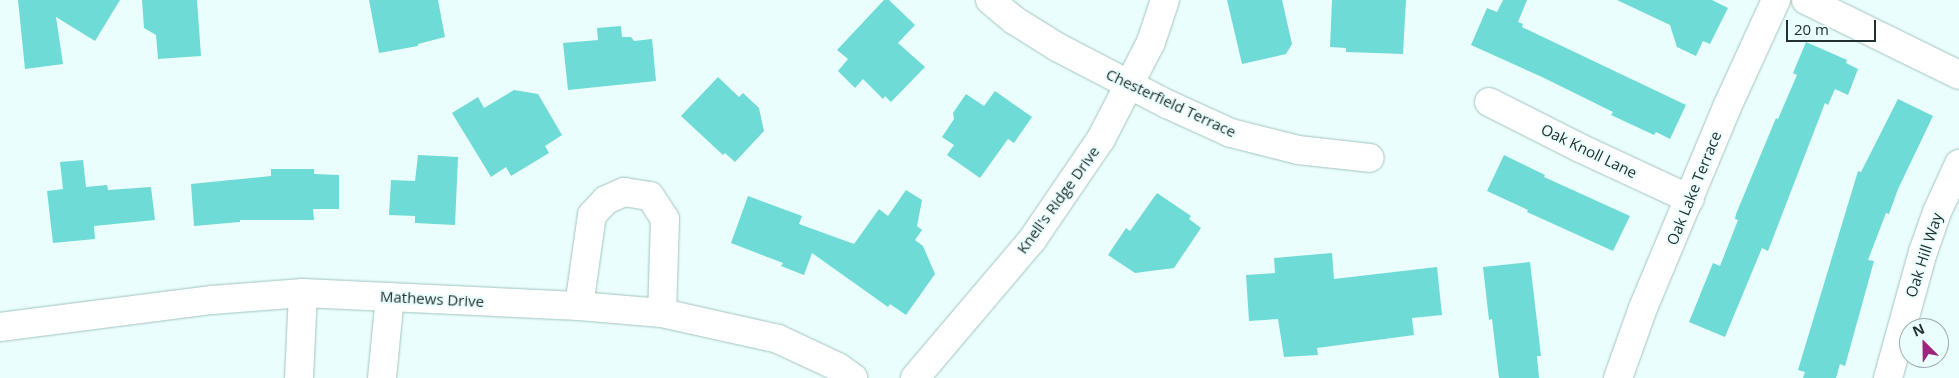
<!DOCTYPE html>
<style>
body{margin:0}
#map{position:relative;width:1959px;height:378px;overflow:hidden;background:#eafefd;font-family:"Open Sans",sans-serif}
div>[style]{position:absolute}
.building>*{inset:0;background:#6fdbd6}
.roads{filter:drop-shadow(0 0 1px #a2c4c1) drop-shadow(0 0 1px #a2c4c1)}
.minor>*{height:28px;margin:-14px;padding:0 14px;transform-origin:14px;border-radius:14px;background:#fff}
span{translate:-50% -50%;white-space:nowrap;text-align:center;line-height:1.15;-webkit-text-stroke:4px #eafefd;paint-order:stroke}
.street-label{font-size:15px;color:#22302f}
.north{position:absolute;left:1899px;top:318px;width:50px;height:50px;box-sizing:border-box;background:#eafefd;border:1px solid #9aacab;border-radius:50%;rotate:337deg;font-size:14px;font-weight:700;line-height:20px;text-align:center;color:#22302f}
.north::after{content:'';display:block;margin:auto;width:18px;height:22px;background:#9e257d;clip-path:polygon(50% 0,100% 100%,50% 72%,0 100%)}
.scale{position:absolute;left:1786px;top:20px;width:90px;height:22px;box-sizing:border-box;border:2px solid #22302f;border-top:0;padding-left:6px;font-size:15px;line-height:18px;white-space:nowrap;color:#22302f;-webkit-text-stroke:4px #eafefd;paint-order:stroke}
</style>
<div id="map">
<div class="building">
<i style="clip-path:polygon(18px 0,120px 0,95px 41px,56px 17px,63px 64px,25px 69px)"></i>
<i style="clip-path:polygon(142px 0,197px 0,201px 56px,158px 59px,156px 35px,144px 28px)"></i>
<i style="clip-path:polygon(369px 0,438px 0,445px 37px,418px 44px,418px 46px,379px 53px)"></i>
<i style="clip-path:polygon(884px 0,889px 0,915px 25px,898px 43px,925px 67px,891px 102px,885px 96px,883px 99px,863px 79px,855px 88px,838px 71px,848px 59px,837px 50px)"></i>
<i style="clip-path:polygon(1227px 0,1282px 0,1292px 44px,1286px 54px,1242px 64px)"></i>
<i style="clip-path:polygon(1332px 0,1406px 0,1403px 54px,1346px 52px,1346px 48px,1330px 47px)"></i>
<i style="clip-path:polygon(1503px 0,1527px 0,1518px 22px,1523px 24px,1522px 27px,1686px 105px,1670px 139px,1656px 132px,1654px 135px,1611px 115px,1613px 112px,1542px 77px,1471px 45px,1487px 8px,1497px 12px)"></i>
<i style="clip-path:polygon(1617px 0,1712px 0,1728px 8px,1710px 44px,1703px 41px,1696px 56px,1677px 47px,1670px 25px)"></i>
<i style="clip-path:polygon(621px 26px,622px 37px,631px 37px,634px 41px,652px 39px,656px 81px,568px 90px,563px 43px,598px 40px,597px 28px)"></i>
<i style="clip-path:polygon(1806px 42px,1847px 60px,1846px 63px,1858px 69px,1848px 95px,1835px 89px,1828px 105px,1825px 103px,1768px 251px,1762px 248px,1725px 337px,1689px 322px,1713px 263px,1720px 266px,1738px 220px,1735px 219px,1736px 214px,1776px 118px,1778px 119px,1797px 75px,1793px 73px)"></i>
<i style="clip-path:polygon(718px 77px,739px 97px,743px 93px,759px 108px,764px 131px,735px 162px,725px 153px,723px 155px,681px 116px)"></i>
<i style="clip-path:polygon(514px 90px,538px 94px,562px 135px,545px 146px,549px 153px,511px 176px,506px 167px,491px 177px,452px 113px,478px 97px,484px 108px)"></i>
<i style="clip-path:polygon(995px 91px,1032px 117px,1014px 143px,1008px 139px,980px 178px,947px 155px,954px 145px,942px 137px,954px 119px,953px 113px,966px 94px,984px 106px)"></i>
<i style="clip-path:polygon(1898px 99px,1933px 116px,1898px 189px,1889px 214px,1886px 213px,1868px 260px,1874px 261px,1845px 366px,1840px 364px,1836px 378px,1803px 378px,1805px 372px,1798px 370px,1858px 171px,1861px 172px)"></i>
<i style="clip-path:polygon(418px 155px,458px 157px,455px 225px,415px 223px,415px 216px,389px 215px,391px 180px,415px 181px)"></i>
<i style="clip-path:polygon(1504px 155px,1545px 175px,1544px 177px,1630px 216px,1613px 251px,1527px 212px,1528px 210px,1487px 191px)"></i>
<i style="clip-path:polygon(83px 160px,86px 187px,107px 185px,108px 190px,151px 187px,155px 220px,94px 226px,95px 239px,53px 243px,47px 191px,63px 189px,60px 162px)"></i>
<i style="clip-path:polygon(271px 169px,314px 169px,314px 174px,339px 175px,339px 209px,313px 209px,314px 220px,240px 220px,240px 222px,194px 226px,191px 184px,271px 176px)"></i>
<i style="clip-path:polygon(906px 190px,922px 200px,917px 226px,922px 230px,915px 240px,923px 246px,935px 274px,906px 315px,890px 304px,888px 307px,812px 253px,804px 275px,781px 266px,783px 263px,731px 243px,748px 196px,802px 216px,799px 224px,854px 244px,879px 209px,888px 216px)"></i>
<i style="clip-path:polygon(1157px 193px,1191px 216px,1189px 219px,1201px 228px,1174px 268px,1135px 273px,1108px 255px,1126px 228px,1130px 231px)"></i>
<i style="clip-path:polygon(1332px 253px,1334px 279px,1437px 267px,1442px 315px,1412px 318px,1414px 335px,1317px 348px,1318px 355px,1284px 357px,1278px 319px,1249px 321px,1246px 275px,1275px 273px,1274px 258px)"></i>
<i style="clip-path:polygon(1530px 262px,1541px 356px,1537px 356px,1539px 378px,1499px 378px,1492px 319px,1489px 320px,1483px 267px)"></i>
</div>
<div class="roads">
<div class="minor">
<i style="left:990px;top:0;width:31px;rotate:40deg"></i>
<i style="left:1014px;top:20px;width:51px;rotate:32.1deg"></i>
<i style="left:1057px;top:47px;width:124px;rotate:27.4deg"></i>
<i style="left:1167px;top:104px;width:70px;rotate:24.4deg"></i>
<i style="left:1231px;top:133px;width:69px;rotate:14.2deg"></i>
<i style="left:1298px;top:150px;width:72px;rotate:6.3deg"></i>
<i style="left:1806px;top:0;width:170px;rotate:26.1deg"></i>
<i style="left:1489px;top:102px;width:102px;rotate:26.8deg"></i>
<i style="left:1580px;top:148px;width:121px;rotate:24.9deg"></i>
<i style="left:579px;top:306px;width:92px;rotate:-81.9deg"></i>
<i style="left:592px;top:215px;width:21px;rotate:-47deg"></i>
<i style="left:606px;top:200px;width:20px;rotate:-24deg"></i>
<i style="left:624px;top:192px;width:26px;rotate:9deg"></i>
<i style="left:650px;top:196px;width:27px;rotate:57deg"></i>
<i style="left:665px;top:219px;width:94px;rotate:91.8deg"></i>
<i style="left:0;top:327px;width:214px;rotate:-7.3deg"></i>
<i style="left:212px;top:300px;width:91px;rotate:-4.4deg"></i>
<i style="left:303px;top:293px;width:276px;rotate:2.7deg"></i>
<i style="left:579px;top:306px;width:83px;rotate:4.8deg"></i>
<i style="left:662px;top:313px;width:119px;rotate:12.6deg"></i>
<i style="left:778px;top:339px;width:66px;rotate:25deg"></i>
<i style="left:838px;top:367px;width:19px;rotate:36deg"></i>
<i style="left:299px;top:378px;width:85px;rotate:-87.3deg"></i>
<i style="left:382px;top:378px;width:81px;rotate:-84.4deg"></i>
<i style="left:915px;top:378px;width:181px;rotate:-49.7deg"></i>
<i style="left:1032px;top:240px;width:122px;rotate:-55.7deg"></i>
<i style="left:1101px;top:139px;width:109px;rotate:-62.7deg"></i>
<i style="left:1151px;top:42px;width:44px;rotate:-71.6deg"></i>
<i style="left:1618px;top:378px;width:74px;rotate:-70.3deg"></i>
<i style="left:1643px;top:308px;width:218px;rotate:-67.3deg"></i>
<i style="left:1727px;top:107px;width:118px;rotate:-65.4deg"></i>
<i style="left:1888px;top:378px;width:131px;rotate:-74.5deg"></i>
<i style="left:1923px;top:252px;width:42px;rotate:-70.7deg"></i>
<i style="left:1937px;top:212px;width:53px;rotate:-65.4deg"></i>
</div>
</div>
<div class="street-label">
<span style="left:1171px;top:103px;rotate:25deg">Chesterfield Terrace</span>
<span style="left:1589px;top:151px;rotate:26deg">Oak Knoll Lane</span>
<span style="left:1694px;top:188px;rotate:-68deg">Oak Lake Terrace</span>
<span style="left:1058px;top:200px;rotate:-54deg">Knell's Ridge Drive</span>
<span style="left:1924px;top:255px;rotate:-72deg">Oak Hill Way</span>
<span style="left:432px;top:299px;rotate:3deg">Mathews Drive</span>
</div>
<div class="north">N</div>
<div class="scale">20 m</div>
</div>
